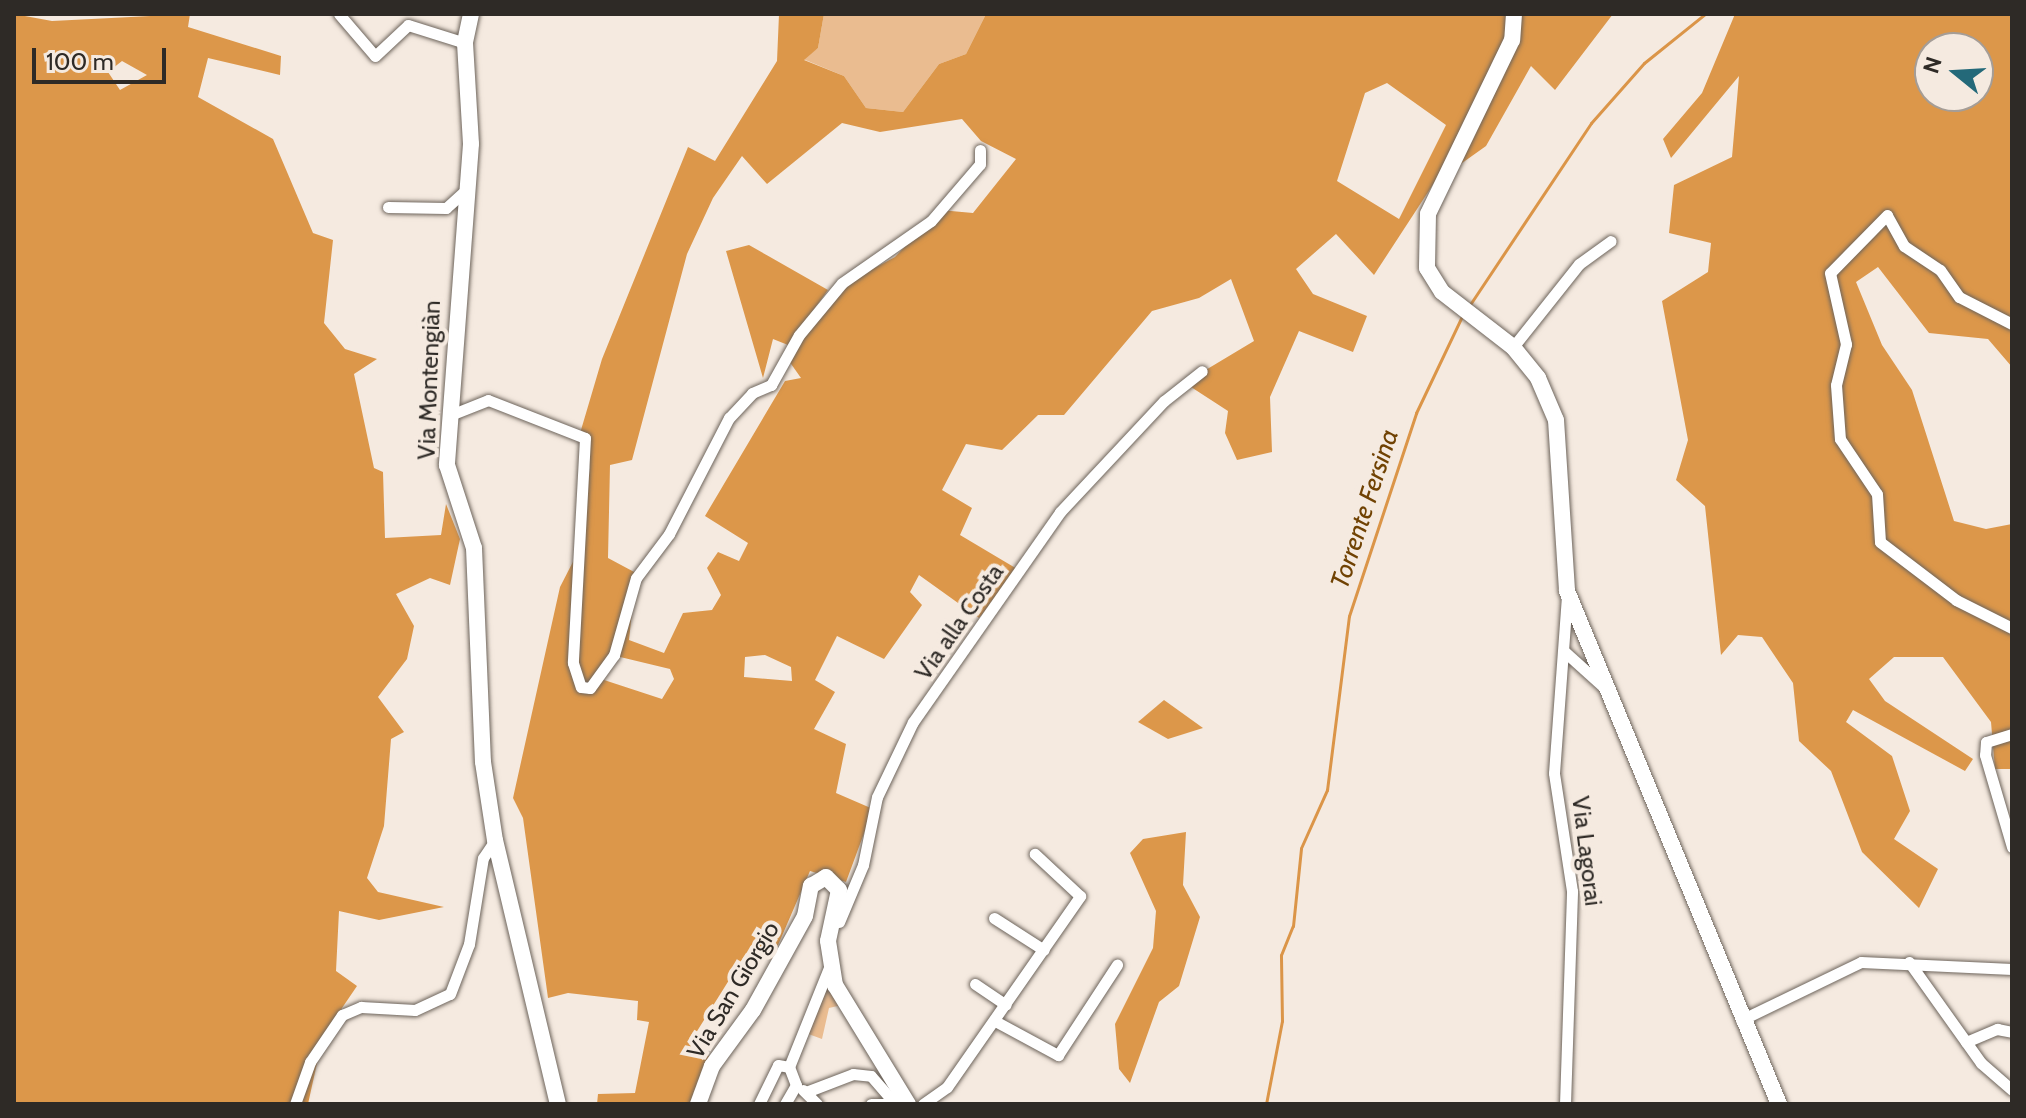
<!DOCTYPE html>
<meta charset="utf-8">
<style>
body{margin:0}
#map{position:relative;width:2026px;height:1118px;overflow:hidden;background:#f5eae0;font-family:Cabin,sans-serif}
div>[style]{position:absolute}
.green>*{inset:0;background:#eabc90}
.forest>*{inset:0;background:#dc974a}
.stream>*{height:3px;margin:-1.5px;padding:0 1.5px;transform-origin:1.5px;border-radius:1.5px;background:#db9548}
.roads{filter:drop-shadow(0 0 2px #6d645b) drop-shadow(0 0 2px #6d645b)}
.street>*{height:11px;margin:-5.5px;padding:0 5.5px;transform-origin:5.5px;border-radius:5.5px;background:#fff}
.secondary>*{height:16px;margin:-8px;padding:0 8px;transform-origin:8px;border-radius:8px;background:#fff}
span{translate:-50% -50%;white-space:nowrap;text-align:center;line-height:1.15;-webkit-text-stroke:8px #f5eae0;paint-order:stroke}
.street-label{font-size:24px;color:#2e2a26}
.water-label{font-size:26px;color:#704203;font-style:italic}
.frame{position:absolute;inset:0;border:16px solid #2e2a26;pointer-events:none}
.north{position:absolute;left:1914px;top:32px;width:80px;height:80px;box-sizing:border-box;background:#f5eae0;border:2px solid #a59d96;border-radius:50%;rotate:288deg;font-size:22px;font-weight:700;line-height:32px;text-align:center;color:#2e2a26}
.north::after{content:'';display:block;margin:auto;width:28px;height:36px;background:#246979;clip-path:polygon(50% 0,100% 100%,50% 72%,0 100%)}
.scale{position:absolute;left:32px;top:48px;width:134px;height:36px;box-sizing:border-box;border:4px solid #2e2a26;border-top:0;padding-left:10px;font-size:24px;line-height:28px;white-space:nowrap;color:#2e2a26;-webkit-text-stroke:6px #f5eae0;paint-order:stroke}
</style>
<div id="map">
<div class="green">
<i style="clip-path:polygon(824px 14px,986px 14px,966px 54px,939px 64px,903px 112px,866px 108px,844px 76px,803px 59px,818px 48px)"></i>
<i style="clip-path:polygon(825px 972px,842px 1005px,829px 1008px,822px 1039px,803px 1032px)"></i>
</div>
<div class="forest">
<i style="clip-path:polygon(evenodd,14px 14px,52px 21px,190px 14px,188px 27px,281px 56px,280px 75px,208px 58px,198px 97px,273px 139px,313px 233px,333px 240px,324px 323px,345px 349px,377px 359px,354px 374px,374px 468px,383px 472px,385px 538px,441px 535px,446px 504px,460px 539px,450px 585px,430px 578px,396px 594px,414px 626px,407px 659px,378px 697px,404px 732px,391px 739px,384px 826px,367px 878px,378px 892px,444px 907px,379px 920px,339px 911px,336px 971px,357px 986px,323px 1036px,308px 1104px,14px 1104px,14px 14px,122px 61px,147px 75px,120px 90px,108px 72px,122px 61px)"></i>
<i style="clip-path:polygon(evenodd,779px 14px,824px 14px,818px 48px,804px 60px,844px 76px,866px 108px,903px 112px,939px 64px,966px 54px,986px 14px,1613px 14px,1555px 90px,1531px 66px,1486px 146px,1434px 183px,1374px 275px,1336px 234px,1296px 269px,1313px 294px,1367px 316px,1353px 352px,1299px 331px,1270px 397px,1272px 452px,1237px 460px,1225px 433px,1228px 411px,1191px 387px,1194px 377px,1254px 341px,1231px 279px,1199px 298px,1152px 311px,1064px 415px,1038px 415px,1002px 450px,966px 444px,942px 490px,972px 508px,960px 535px,1019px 570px,979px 618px,919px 575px,910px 592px,922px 605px,884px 659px,837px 636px,815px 680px,835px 692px,814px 729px,846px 744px,836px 793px,873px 809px,846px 882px,810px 871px,772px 959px,746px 953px,689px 1044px,712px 1058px,693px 1104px,597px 1104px,598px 1094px,635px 1093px,649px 1022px,637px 1020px,638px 1001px,568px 993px,548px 998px,523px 818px,513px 798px,560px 587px,578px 552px,590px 468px,581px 430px,602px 359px,688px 147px,715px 161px,777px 61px,779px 14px,1387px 83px,1446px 125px,1399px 219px,1337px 181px,1365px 93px,1387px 83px,779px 14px,962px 119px,981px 141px,1016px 159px,973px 213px,940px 210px,895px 257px,854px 279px,813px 322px,789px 361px,801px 378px,785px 381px,705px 516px,748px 543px,739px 561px,718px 552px,707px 568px,721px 595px,712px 610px,683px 613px,664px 653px,629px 640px,636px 573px,608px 558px,610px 465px,632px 460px,687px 254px,713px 198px,742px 156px,767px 184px,842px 123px,880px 132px,962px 119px,779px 14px,765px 655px,791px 667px,792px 681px,744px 677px,745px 657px,765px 655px,779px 14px,616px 656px,670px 669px,674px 679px,662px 699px,601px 679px,616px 656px)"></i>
<i style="clip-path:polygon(evenodd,1735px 14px,2012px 14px,2012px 367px,1988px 339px,1929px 333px,1878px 267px,1856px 282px,1882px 345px,1912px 390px,1954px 521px,1986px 529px,2012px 524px,2012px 769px,1995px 769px,1991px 722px,1943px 657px,1894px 657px,1869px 679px,1885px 701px,1973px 759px,1965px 771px,1853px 710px,1846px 722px,1892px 756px,1910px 811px,1894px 839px,1938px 869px,1919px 908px,1862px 852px,1831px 771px,1799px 741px,1793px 683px,1762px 637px,1738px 635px,1721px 655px,1705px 506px,1676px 480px,1688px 440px,1662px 301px,1708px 272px,1711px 243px,1669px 233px,1674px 185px,1732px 157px,1739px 76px,1671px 158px,1663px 139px,1702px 93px,1735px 14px,1930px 48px,1978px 48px,1978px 96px,1930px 96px,1930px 48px)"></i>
<i style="clip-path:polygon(749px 245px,828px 290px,788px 345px,773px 339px,763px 378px,726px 251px)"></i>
<i style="clip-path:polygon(1164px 700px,1203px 728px,1168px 739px,1138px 722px)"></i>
<i style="clip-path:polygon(1186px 832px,1183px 885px,1200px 917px,1179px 986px,1159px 1002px,1130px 1083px,1119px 1069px,1115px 1024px,1153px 948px,1156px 911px,1130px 853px,1143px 839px)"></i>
</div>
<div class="stream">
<i style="left:1469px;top:306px;width:220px;rotate:-56.3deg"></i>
<i style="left:1591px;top:123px;width:80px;rotate:-48.5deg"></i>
<i style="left:1644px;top:63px;width:78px;rotate:-38.8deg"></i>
<i style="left:1266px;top:1104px;width:85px;rotate:-79.1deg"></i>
<i style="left:1282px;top:1021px;width:66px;rotate:-90.9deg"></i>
<i style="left:1281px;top:955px;width:31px;rotate:-68deg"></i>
<i style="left:1293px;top:926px;width:78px;rotate:-84.1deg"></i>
<i style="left:1301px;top:848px;width:64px;rotate:-65.9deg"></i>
<i style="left:1327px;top:790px;width:175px;rotate:-82.8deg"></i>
<i style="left:1349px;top:616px;width:214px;rotate:-71.7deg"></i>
<i style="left:1416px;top:413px;width:107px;rotate:-64.6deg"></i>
</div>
<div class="roads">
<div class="street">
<i style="left:339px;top:14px;width:55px;rotate:49.4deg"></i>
<i style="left:375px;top:56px;width:45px;rotate:-43.2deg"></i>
<i style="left:408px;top:25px;width:60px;rotate:17.5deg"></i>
<i style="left:388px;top:207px;width:58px;rotate:1deg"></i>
<i style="left:446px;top:208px;width:24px;rotate:-42deg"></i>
<i style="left:2012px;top:324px;width:59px;rotate:-153deg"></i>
<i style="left:1959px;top:297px;width:33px;rotate:-125deg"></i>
<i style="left:1940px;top:270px;width:43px;rotate:-146.3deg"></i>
<i style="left:1904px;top:246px;width:35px;rotate:-119deg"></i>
<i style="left:1887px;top:215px;width:81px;rotate:134.5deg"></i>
<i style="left:1830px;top:273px;width:73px;rotate:77.3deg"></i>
<i style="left:1846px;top:344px;width:42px;rotate:103.7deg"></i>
<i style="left:1836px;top:385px;width:54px;rotate:85.8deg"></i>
<i style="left:1840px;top:439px;width:66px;rotate:56.1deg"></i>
<i style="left:1877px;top:494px;width:48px;rotate:86.4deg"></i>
<i style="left:1880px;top:542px;width:96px;rotate:37.3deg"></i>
<i style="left:1956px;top:600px;width:63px;rotate:26.6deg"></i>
<i style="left:1513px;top:347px;width:106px;rotate:-51.5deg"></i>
<i style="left:1579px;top:264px;width:39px;rotate:-36deg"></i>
<i style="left:448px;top:416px;width:43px;rotate:-21.8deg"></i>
<i style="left:488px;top:400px;width:104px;rotate:21.4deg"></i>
<i style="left:585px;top:438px;width:225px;rotate:93.1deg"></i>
<i style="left:573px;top:663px;width:25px;rotate:72deg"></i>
<i style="left:581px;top:687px;width:9px;rotate:6deg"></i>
<i style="left:590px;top:688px;width:41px;rotate:-54deg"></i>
<i style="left:614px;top:655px;width:80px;rotate:-74.1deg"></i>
<i style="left:636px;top:578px;width:55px;rotate:-53.1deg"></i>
<i style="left:669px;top:534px;width:131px;rotate:-62.7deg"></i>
<i style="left:729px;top:418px;width:34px;rotate:-47deg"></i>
<i style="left:752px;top:393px;width:21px;rotate:-23deg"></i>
<i style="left:771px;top:385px;width:57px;rotate:-60.8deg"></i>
<i style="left:799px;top:335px;width:67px;rotate:-50.4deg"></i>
<i style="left:842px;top:283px;width:108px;rotate:-34.9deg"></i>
<i style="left:931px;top:221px;width:75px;rotate:-49.3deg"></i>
<i style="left:980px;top:164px;width:14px;rotate:-90deg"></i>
<i style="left:1565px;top:652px;width:57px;rotate:42.1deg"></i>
<i style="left:2012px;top:734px;width:27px;rotate:163deg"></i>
<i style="left:1986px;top:742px;width:13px;rotate:94deg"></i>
<i style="left:1985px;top:755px;width:96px;rotate:73.6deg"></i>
<i style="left:994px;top:918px;width:59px;rotate:32.6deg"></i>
<i style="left:839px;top:922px;width:62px;rotate:-67.2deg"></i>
<i style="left:863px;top:865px;width:69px;rotate:-78.4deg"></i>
<i style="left:877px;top:797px;width:83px;rotate:-64.4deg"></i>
<i style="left:913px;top:722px;width:256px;rotate:-55deg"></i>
<i style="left:1060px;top:512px;width:152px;rotate:-46.9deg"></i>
<i style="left:1164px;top:401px;width:48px;rotate:-38.3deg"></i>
<i style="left:1909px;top:962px;width:124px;rotate:54.5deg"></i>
<i style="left:1981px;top:1063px;width:41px;rotate:41.1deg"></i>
<i style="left:975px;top:984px;width:37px;rotate:34deg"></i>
<i style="left:1741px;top:1020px;width:133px;rotate:-25.8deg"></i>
<i style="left:1861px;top:962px;width:151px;rotate:2.7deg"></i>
<i style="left:995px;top:1021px;width:72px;rotate:28.4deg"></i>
<i style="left:1058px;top:1055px;width:108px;rotate:-56.8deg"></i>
<i style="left:1966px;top:1042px;width:34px;rotate:-23deg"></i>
<i style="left:1997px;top:1029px;width:15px;rotate:11deg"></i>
<i style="left:796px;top:1085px;width:19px;rotate:-111deg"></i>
<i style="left:789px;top:1067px;width:110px;rotate:-68.1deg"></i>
<i style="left:803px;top:1090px;width:20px;rotate:45deg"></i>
<i style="left:806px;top:1092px;width:50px;rotate:-21deg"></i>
<i style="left:853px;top:1074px;width:18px;rotate:6deg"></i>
<i style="left:871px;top:1076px;width:37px;rotate:49deg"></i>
<i style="left:295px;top:1104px;width:45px;rotate:-70.3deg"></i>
<i style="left:310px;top:1062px;width:57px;rotate:-55.8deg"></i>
<i style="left:342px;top:1015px;width:21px;rotate:-23deg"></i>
<i style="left:361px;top:1007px;width:54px;rotate:3.2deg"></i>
<i style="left:415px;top:1010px;width:38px;rotate:-25deg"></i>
<i style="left:450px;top:994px;width:53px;rotate:-69.2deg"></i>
<i style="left:469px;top:944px;width:87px;rotate:-80.8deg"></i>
<i style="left:483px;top:858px;width:22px;rotate:-56deg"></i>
<i style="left:759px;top:1104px;width:43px;rotate:-64deg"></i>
<i style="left:778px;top:1065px;width:11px;rotate:10deg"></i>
<i style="left:785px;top:1104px;width:22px;rotate:-60deg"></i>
<i style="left:871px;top:1104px;width:22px"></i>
<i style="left:923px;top:1104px;width:29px;rotate:-35deg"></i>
<i style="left:947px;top:1087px;width:233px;rotate:-55.1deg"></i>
<i style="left:1080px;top:896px;width:62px;rotate:-137deg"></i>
<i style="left:1565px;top:1104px;width:213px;rotate:-88.1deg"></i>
<i style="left:1572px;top:891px;width:119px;rotate:-98.7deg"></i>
<i style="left:1554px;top:773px;width:178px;rotate:-85.8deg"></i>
</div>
<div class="secondary">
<i style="left:471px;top:14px;width:30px;rotate:102deg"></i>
<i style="left:465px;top:43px;width:101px;rotate:86.6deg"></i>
<i style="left:471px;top:144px;width:322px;rotate:94.3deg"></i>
<i style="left:447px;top:465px;width:87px;rotate:72deg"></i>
<i style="left:474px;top:548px;width:214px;rotate:87.6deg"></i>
<i style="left:483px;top:762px;width:79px;rotate:81.3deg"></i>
<i style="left:495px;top:840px;width:271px;rotate:76.6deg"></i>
<i style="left:1514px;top:14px;width:26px;rotate:94deg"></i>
<i style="left:1512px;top:40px;width:193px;rotate:115.8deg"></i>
<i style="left:1428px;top:214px;width:54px;rotate:91.1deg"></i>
<i style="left:1427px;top:268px;width:28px;rotate:58deg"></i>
<i style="left:1442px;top:292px;width:90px;rotate:37.8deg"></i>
<i style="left:1513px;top:347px;width:40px;rotate:51deg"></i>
<i style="left:1538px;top:378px;width:46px;rotate:66.8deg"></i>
<i style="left:1556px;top:420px;width:171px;rotate:86.3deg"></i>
<i style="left:1567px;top:591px;width:555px;rotate:67.55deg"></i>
<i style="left:698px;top:1104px;width:40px;rotate:-69.8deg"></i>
<i style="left:712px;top:1066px;width:69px;rotate:-53.8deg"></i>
<i style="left:753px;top:1010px;width:107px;rotate:-61deg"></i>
<i style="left:805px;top:916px;width:31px;rotate:-79deg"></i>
<i style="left:811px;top:886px;width:17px;rotate:-31deg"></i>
<i style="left:826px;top:877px;width:18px;rotate:45deg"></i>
<i style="left:839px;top:890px;width:52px;rotate:102.2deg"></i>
<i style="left:828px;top:941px;width:45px;rotate:81deg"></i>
<i style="left:835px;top:985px;width:140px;rotate:58.5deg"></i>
</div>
</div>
<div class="street-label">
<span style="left:429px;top:380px;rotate:-88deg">Via Montengiàn</span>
<span style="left:959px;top:622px;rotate:-55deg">Via alla Costa</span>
<span style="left:1587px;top:851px;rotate:83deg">Via Lagorai</span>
<span style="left:733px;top:990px;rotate:-59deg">Via San Giorgio</span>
</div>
<div class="water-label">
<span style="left:1365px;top:509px;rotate:-72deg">Torrente Fersina</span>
</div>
<div class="frame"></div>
<div class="north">N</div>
<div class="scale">100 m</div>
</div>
